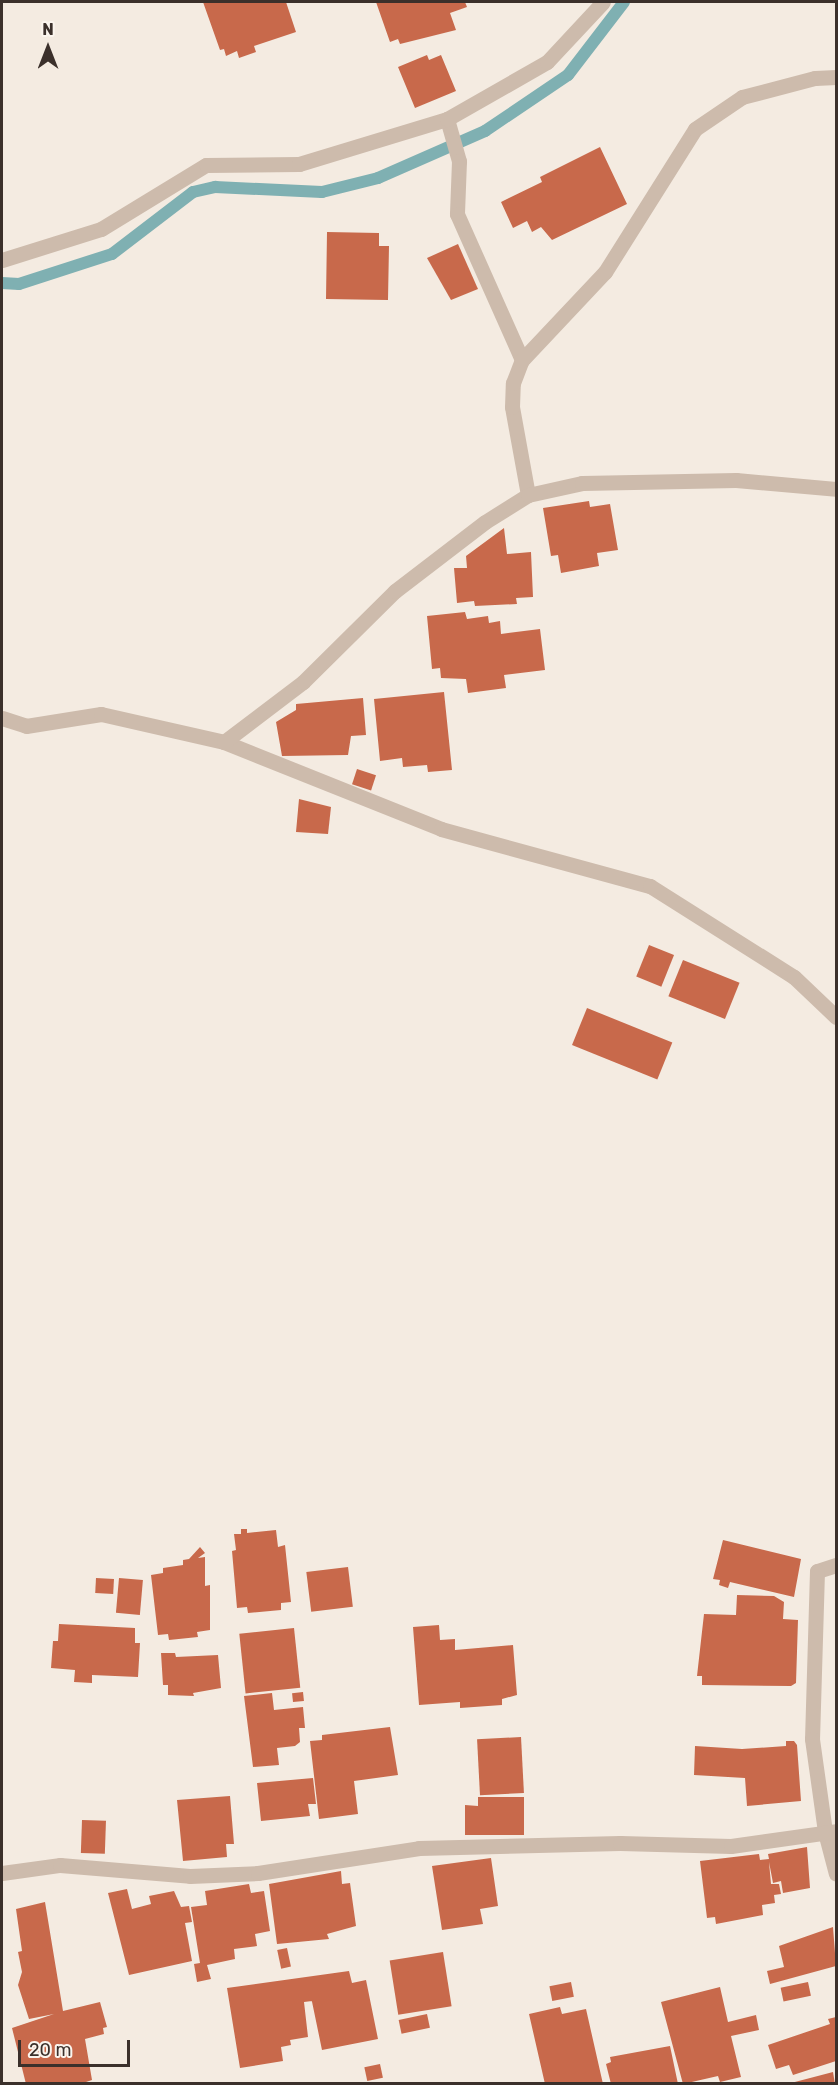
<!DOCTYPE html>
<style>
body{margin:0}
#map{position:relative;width:838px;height:2085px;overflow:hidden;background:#f4ebe1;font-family:Rubik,sans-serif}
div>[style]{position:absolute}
.stream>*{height:12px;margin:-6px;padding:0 6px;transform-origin:6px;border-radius:6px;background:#7fb0b2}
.building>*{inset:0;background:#c8694b;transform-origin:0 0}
.street>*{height:15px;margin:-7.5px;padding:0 7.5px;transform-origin:7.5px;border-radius:7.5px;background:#cdbbac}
span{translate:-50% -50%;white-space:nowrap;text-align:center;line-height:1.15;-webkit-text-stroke:4.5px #fbf5ee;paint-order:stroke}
.frame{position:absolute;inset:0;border:3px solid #3b302b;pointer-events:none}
.north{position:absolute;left:18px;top:18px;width:60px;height:60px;-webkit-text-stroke:4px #fbf5ee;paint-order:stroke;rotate:0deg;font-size:16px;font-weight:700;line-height:24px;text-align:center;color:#3b302b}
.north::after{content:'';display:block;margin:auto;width:21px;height:27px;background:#3b302b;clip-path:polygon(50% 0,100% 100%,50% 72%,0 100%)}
.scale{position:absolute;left:18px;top:2040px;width:112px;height:27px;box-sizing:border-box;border:3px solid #3b302b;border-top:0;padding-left:8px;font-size:18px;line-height:21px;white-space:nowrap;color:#3b302b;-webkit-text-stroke:4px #fbf5ee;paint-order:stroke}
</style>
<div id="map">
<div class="stream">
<i style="left:2px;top:283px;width:17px;rotate:3deg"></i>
<i style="left:19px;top:284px;width:98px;rotate:-17.9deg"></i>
<i style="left:112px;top:254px;width:102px;rotate:-37.4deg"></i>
<i style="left:193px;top:192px;width:23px;rotate:-13deg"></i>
<i style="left:215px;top:187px;width:107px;rotate:2.7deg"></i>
<i style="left:322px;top:192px;width:58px;rotate:-14deg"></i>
<i style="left:378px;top:178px;width:117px;rotate:-23.7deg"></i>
<i style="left:485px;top:131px;width:100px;rotate:-34deg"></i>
<i style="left:568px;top:75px;width:92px;rotate:-52.5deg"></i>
</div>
<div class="building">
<i style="clip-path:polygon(203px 2px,286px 2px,296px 32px,254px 46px,256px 52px,239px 58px,237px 51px,226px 56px,224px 49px,220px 50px)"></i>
<i style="clip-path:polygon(376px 2px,465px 2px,467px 7px,450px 13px,456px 30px,400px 44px,398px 39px,390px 42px)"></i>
<i style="clip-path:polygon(427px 55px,429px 60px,441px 55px,456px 91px,415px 108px,398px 67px)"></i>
<i style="clip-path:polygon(600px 147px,627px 204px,552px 240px,541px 227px,532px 232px,527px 221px,513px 228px,501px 202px,542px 182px,540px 177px)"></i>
<i style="clip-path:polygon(327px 232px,379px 233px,379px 246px,389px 246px,388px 300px,326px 299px)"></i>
<i style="clip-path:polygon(458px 244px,478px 289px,451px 300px,427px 258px)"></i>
<i style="clip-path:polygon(589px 501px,590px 507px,610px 504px,618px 550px,597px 553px,599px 566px,561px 573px,558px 555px,551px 556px,543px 508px)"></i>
<i style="clip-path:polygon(504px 528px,507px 554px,531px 552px,533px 597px,516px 598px,517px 604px,475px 606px,474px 601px,457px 603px,454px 568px,467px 568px,466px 556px)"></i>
<i style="clip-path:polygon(465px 612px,467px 619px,488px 616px,489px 623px,500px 621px,501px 634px,540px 629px,545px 670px,504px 675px,506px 688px,468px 693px,466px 679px,441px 678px,440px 668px,432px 669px,427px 616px)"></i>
<i style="clip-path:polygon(444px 692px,452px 770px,428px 772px,427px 765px,403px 767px,402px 758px,380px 761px,374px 699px)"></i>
<i style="clip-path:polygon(363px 698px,366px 735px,351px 736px,348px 755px,282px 756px,276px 722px,296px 710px,296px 704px)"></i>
<i style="left:357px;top:769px;width:20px;height:16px;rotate:18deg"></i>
<i style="clip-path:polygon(299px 799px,331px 807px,328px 834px,296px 832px)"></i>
<i style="left:649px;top:945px;width:27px;height:34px;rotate:22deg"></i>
<i style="left:683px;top:960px;width:61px;height:39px;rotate:22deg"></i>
<i style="left:587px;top:1008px;width:92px;height:40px;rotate:22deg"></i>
<i style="clip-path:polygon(241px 1529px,247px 1529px,247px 1533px,276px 1530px,278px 1547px,285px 1545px,291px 1602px,281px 1603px,281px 1610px,248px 1613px,247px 1607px,237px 1608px,232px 1551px,236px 1550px,234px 1534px,241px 1534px)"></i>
<i style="clip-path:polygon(723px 1540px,801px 1559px,794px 1597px,730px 1582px,728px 1588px,719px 1585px,720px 1580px,713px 1579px)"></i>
<i style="clip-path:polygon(200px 1547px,205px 1553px,198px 1558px,205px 1557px,205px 1586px,210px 1585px,210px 1630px,197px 1632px,198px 1637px,169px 1640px,168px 1634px,158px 1635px,151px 1575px,163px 1573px,163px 1568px,183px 1565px,183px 1560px,189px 1559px)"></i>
<i style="left:348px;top:1567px;width:40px;height:42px;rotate:83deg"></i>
<i style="left:96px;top:1578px;width:18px;height:15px;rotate:3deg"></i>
<i style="left:119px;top:1578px;width:24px;height:35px;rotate:5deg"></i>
<i style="clip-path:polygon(737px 1595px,774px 1596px,784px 1602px,783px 1619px,798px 1620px,796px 1683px,791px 1686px,702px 1685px,702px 1676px,697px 1676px,704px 1614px,736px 1615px)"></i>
<i style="clip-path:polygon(59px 1624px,135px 1628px,135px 1643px,140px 1643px,138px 1677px,92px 1675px,92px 1683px,74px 1682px,75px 1670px,51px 1668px,53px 1641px,58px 1641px)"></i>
<i style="clip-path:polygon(439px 1625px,440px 1640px,455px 1639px,455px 1650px,513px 1645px,517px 1695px,502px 1699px,502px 1705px,460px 1708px,460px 1702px,419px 1705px,413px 1627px)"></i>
<i style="left:294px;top:1628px;width:60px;height:55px;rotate:84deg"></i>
<i style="clip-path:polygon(161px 1653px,175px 1653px,176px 1657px,218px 1655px,221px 1688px,193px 1693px,194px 1696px,168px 1695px,168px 1685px,163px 1685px)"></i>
<i style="left:303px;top:1692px;width:9px;height:11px;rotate:84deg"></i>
<i style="clip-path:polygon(272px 1693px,274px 1710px,303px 1707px,305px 1728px,299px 1728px,300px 1742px,295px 1746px,277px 1748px,279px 1765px,253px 1767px,244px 1696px)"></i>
<i style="clip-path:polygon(390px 1727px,398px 1775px,354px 1781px,358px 1814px,319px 1819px,310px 1741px,322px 1740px,322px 1735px)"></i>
<i style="left:521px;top:1737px;width:56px;height:44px;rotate:87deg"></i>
<i style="clip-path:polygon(786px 1741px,794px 1741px,797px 1745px,801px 1801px,747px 1806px,745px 1778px,694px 1775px,695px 1746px,742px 1749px,786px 1746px)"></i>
<i style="clip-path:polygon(313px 1778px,316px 1804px,308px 1804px,310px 1816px,261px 1821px,257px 1783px)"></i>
<i style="clip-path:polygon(230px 1796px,234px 1844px,226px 1844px,227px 1857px,183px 1861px,177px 1800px)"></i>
<i style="clip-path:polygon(478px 1797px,524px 1797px,524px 1835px,465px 1835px,465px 1805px,478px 1806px)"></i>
<i style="left:82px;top:1820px;width:24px;height:33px;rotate:2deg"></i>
<i style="clip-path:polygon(807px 1847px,810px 1888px,783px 1893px,781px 1881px,773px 1883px,769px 1862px,771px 1884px,779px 1884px,781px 1894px,774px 1895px,775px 1903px,762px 1905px,763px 1915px,716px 1924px,715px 1917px,707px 1918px,700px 1861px,759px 1854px,760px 1860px,769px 1859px,768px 1854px)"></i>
<i style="clip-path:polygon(491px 1858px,498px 1906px,480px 1909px,483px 1924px,442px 1930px,432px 1866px)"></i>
<i style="clip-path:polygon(341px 1871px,342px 1884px,350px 1883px,356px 1926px,327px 1934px,329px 1939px,277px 1944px,269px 1884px)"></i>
<i style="clip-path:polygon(249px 1884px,251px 1893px,264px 1891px,270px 1931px,255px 1934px,257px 1946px,234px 1949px,235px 1959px,207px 1965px,211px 1979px,197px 1982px,194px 1964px,200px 1963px,191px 1907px,207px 1905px,205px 1891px)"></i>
<i style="clip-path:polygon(127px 1889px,132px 1909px,151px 1904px,149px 1896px,174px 1891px,181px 1907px,189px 1906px,192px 1922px,185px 1923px,192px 1961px,129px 1975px,108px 1893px)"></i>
<i style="clip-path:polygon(45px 1902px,63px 2011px,100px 2002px,107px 2027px,103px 2028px,104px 2034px,85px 2039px,92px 2080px,80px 2084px,26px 2084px,12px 2028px,54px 2014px,29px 2019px,18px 1985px,22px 1972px,18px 1952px,22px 1951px,16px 1909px)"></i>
<i style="clip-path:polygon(833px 1927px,836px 1966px,770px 1984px,767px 1971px,784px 1967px,779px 1946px)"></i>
<i style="left:287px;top:1948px;width:19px;height:10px;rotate:78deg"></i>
<i style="left:443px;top:1952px;width:55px;height:54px;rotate:81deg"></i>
<i style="clip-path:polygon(349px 1971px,352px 1983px,366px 1980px,378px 2039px,322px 2050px,310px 1992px,312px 2001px,304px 2002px,308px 2037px,290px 2040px,291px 2045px,281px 2047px,283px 2061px,240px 2068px,227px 1988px)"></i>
<i style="left:571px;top:1982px;width:15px;height:22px;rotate:79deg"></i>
<i style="left:808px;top:1982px;width:14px;height:28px;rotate:78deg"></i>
<i style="clip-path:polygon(720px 1987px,728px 2022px,756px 2015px,759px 2030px,731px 2036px,741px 2077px,720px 2082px,718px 2076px,683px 2084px,661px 2002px)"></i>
<i style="clip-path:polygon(560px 2007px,562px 2014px,586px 2009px,603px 2084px,545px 2084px,529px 2014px)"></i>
<i style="left:427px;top:2014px;width:14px;height:29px;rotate:78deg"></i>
<i style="clip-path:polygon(836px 2017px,836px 2061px,793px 2075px,789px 2065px,776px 2069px,768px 2045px,830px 2024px,828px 2019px)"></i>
<i style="clip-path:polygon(670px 2046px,678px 2084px,611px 2084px,606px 2064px,611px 2062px,610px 2057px)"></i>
<i style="left:380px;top:2064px;width:14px;height:16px;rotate:78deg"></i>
<i style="clip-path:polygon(833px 2072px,835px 2084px,791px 2084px,791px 2083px)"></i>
</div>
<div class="street">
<i style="left:447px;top:119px;width:44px;rotate:74.1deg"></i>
<i style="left:459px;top:161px;width:53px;rotate:92.2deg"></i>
<i style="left:457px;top:214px;width:160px;rotate:66deg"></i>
<i style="left:2px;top:260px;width:104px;rotate:-17.4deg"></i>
<i style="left:101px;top:229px;width:123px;rotate:-31.4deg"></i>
<i style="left:206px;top:165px;width:93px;rotate:-0.6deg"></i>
<i style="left:299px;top:164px;width:155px;rotate:-16.9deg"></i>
<i style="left:447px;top:119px;width:115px;rotate:-29.7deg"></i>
<i style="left:547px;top:62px;width:82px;rotate:-47deg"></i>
<i style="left:528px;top:495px;width:89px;rotate:-100.3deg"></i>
<i style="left:512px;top:407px;width:24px;rotate:-88deg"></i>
<i style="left:513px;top:383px;width:25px;rotate:-69deg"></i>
<i style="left:522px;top:360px;width:121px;rotate:-46.7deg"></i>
<i style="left:605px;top:272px;width:169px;rotate:-57.8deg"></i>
<i style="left:695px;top:129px;width:57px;rotate:-34.2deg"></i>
<i style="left:742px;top:97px;width:75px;rotate:-14.6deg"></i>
<i style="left:815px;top:78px;width:21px;rotate:-3deg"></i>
<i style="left:2px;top:718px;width:25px;rotate:18deg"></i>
<i style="left:26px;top:726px;width:76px;rotate:-9.1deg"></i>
<i style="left:101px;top:714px;width:126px;rotate:12.8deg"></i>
<i style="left:224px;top:742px;width:234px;rotate:21.8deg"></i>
<i style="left:441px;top:829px;width:217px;rotate:15.3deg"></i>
<i style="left:650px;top:886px;width:170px;rotate:32.3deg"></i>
<i style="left:794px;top:977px;width:58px;rotate:43.6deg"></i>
<i style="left:224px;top:742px;width:99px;rotate:-37.2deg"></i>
<i style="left:303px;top:682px;width:129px;rotate:-44.7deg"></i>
<i style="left:395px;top:591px;width:113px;rotate:-37.5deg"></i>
<i style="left:485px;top:522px;width:51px;rotate:-32.1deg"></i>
<i style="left:528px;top:495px;width:55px;rotate:-12.5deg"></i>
<i style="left:582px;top:483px;width:154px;rotate:-1.1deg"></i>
<i style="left:736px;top:480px;width:100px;rotate:5.1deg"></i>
<i style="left:836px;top:1565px;width:20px;rotate:162deg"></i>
<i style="left:817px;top:1571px;width:168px;rotate:91.7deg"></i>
<i style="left:812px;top:1739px;width:94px;rotate:82deg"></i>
<i style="left:825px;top:1832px;width:43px;rotate:75.3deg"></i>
<i style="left:2px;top:1873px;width:59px;rotate:-7.9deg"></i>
<i style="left:60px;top:1865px;width:130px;rotate:4.8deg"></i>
<i style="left:190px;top:1876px;width:68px;rotate:-2.5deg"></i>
<i style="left:258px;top:1873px;width:163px;rotate:-8.8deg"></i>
<i style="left:419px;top:1848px;width:201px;rotate:-1.4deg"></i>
<i style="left:620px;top:1843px;width:111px;rotate:1.5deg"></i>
<i style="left:731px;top:1846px;width:106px;rotate:-8.1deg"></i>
</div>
<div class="frame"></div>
<div class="north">N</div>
<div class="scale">20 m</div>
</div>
